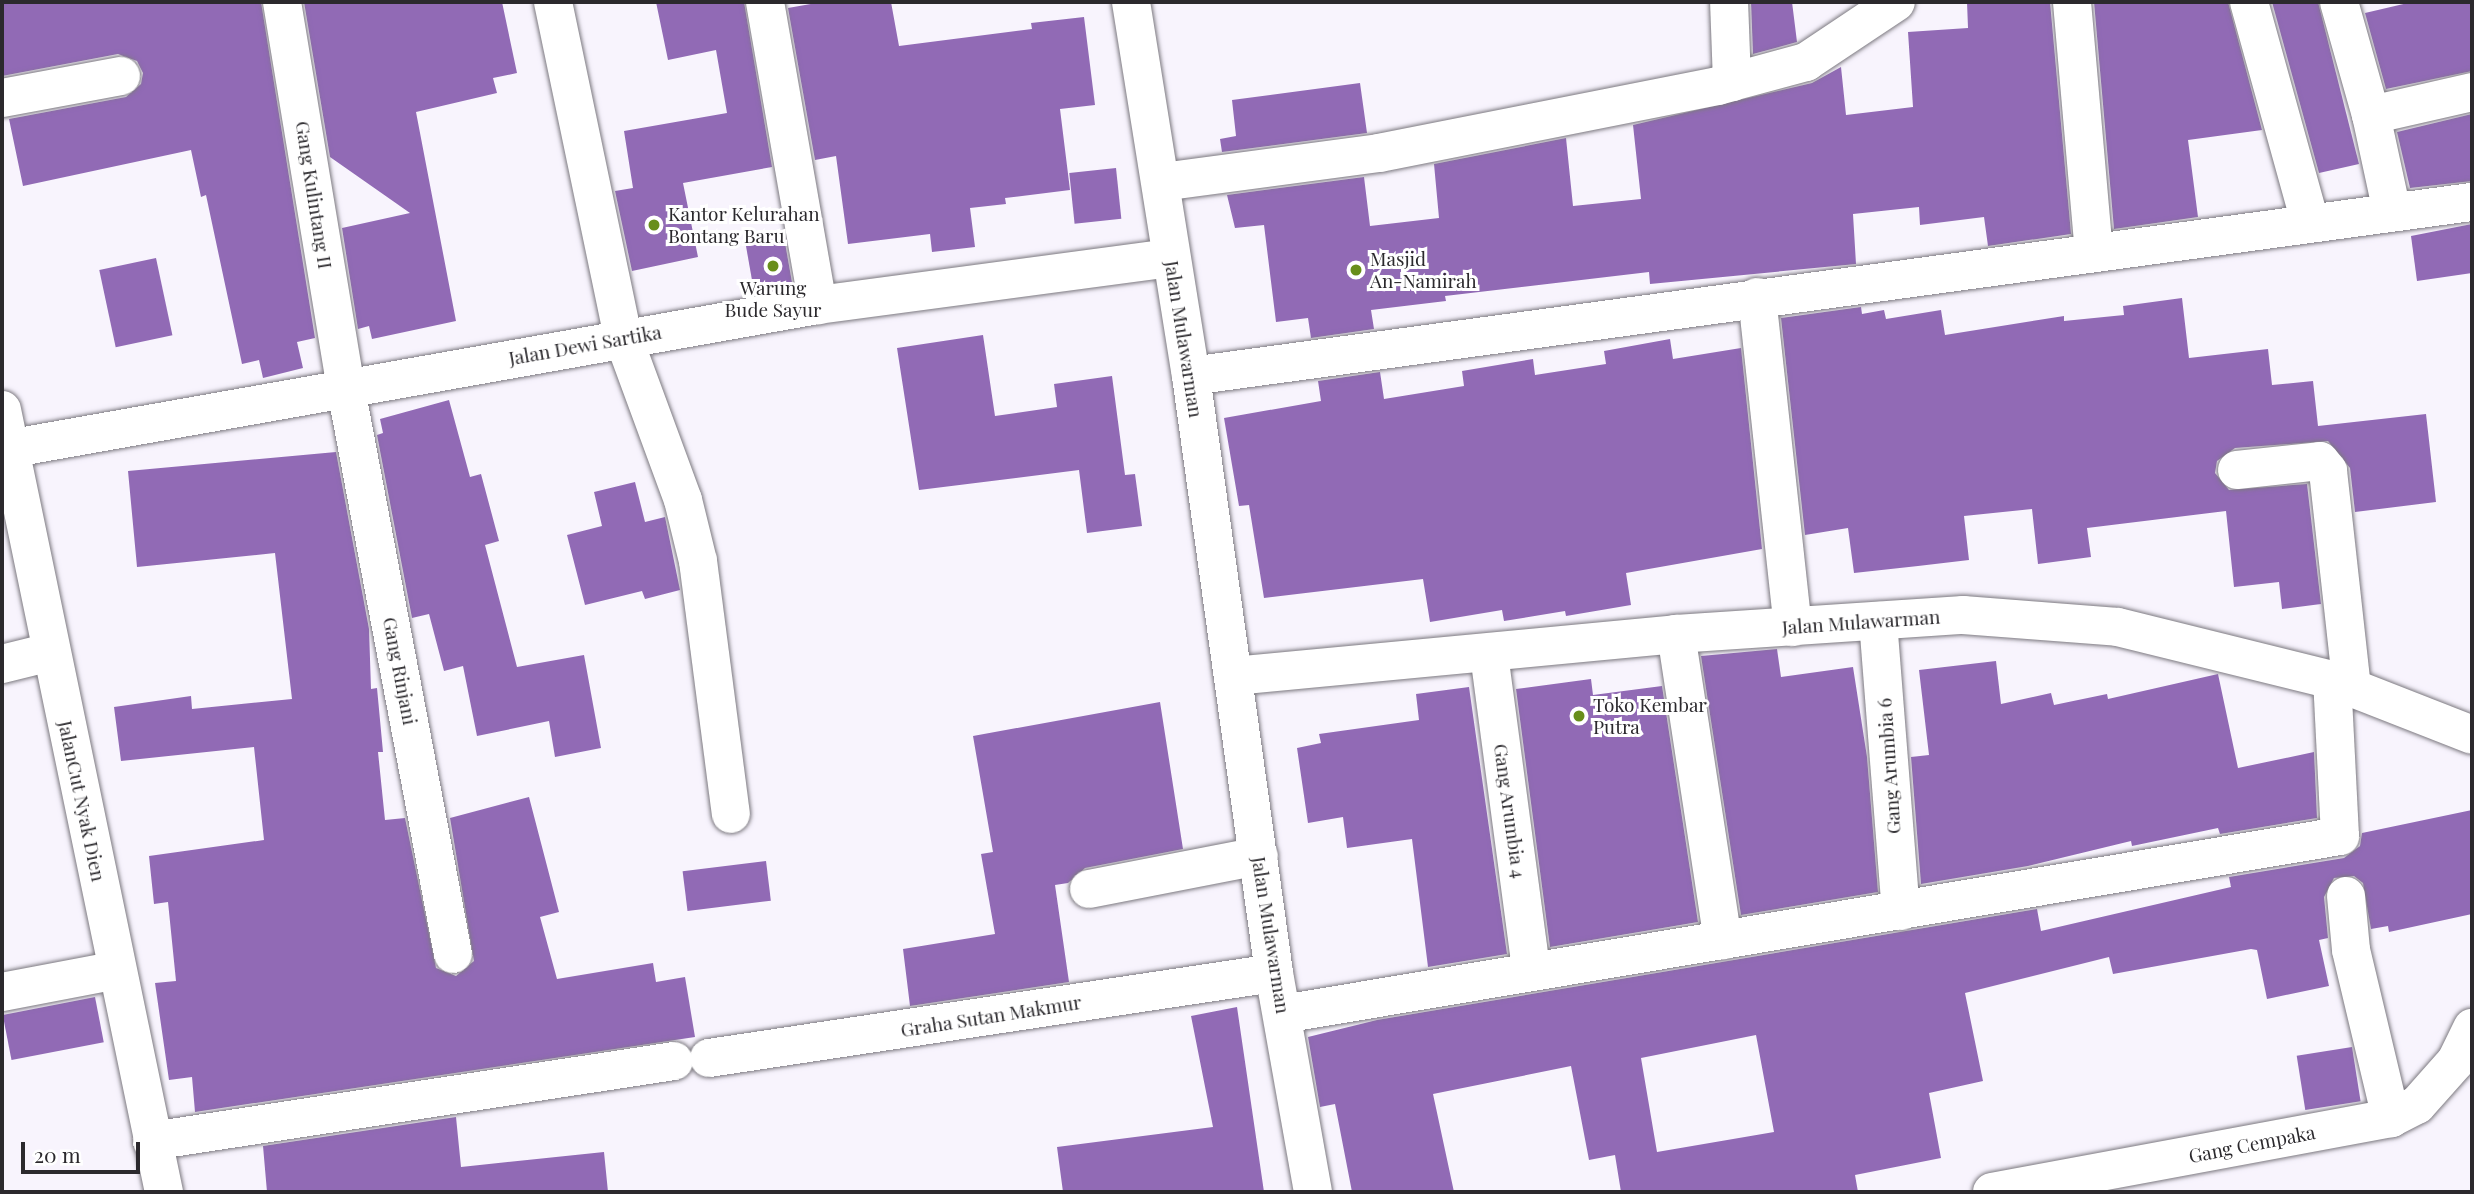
<!DOCTYPE html>
<style>
body{margin:0}
#map{position:relative;width:2474px;height:1194px;overflow:hidden;background:#f8f4fd;font-family:"Playfair Display",serif}
div>[style]{position:absolute}
.building>*{inset:0;background:#916ab5;transform-origin:0 0}
.roads{filter:drop-shadow(0 0 2px #7c7980) drop-shadow(0 0 2px #7c7980)}
.minor>*{height:38px;margin:-19px;padding:0 19px;transform-origin:19px;border-radius:19px;background:#fff}
.dots>*{width:19px;height:19px;translate:-50% -50%;box-sizing:border-box;border:4px solid #fff;border-radius:50%}
span{translate:-50% -50%;white-space:nowrap;text-align:center;line-height:1.15;-webkit-text-stroke:6px #fff;paint-order:stroke}
.street-label{font-size:19px;color:#2b292d}
.poi-label{font-size:19px;color:#2b292d}
.left{translate:0 -50%;text-align:left}
.frame{position:absolute;inset:0;border:4px solid #2b292d;pointer-events:none}
.scale{position:absolute;left:21px;top:1142px;width:119px;height:32px;box-sizing:border-box;border:4px solid #2b292d;border-top:0;padding-left:9px;font-size:21px;line-height:24px;white-space:nowrap;color:#2b292d;-webkit-text-stroke:5px #fff;paint-order:stroke}
</style>
<div id="map">
<div class="building">
<i style="clip-path:polygon(2px 2px,261px 2px,315px 338px,297px 342px,303px 368px,263px 378px,259px 360px,242px 364px,206px 195px,201px 197px,191px 150px,23px 186px,9px 119px,126px 97px,141px 84px,143px 73px,137px 61px,118px 54px,2px 76px)"></i>
<i style="clip-path:polygon(304px 2px,502px 2px,517px 73px,493px 78px,497px 93px,416px 112px,456px 321px,372px 339px,369px 326px,358px 329px,342px 228px,410px 213px,330px 157px)"></i>
<i style="clip-path:polygon(656px 2px,744px 2px,772px 167px,683px 183px,698px 257px,632px 271px,615px 191px,633px 188px,624px 131px,727px 113px,716px 50px,668px 60px)"></i>
<i style="clip-path:polygon(822px 2px,891px 2px,899px 46px,1032px 29px,1031px 23px,1084px 17px,1095px 105px,1060px 109px,1070px 190px,1005px 198px,1006px 204px,970px 208px,975px 247px,932px 252px,930px 234px,848px 244px,836px 156px,815px 160px,788px 8px)"></i>
<i style="clip-path:polygon(1751px 2px,1792px 2px,1797px 42px,1753px 54px)"></i>
<i style="clip-path:polygon(1967px 2px,2050px 2px,2071px 234px,1988px 246px,1984px 217px,1920px 225px,1919px 207px,1853px 214px,1856px 264px,1650px 284px,1649px 272px,1445px 296px,1446px 301px,1371px 310px,1374px 329px,1311px 338px,1308px 318px,1276px 322px,1264px 225px,1235px 228px,1227px 195px,1364px 177px,1370px 226px,1439px 218px,1434px 164px,1566px 138px,1573px 206px,1641px 199px,1633px 125px,1812px 83px,1841px 67px,1846px 115px,1913px 107px,1908px 32px,1968px 28px)"></i>
<i style="clip-path:polygon(2094px 2px,2228px 2px,2262px 130px,2188px 140px,2198px 217px,2114px 229px)"></i>
<i style="clip-path:polygon(2272px 2px,2318px 2px,2359px 164px,2319px 173px)"></i>
<i style="clip-path:polygon(2412px 2px,2472px 2px,2472px 71px,2386px 89px,2365px 13px)"></i>
<i style="clip-path:polygon(1360px 83px,1367px 133px,1222px 152px,1220px 139px,1236px 136px,1232px 100px)"></i>
<i style="clip-path:polygon(2472px 114px,2472px 181px,2410px 188px,2397px 132px)"></i>
<i style="left:1116px;top:168px;width:51px;height:47px;rotate:84deg"></i>
<i style="clip-path:polygon(2472px 224px,2472px 273px,2417px 281px,2411px 236px)"></i>
<i style="left:784px;top:237px;width:51px;height:39px;rotate:80deg"></i>
<i style="left:156px;top:258px;width:79px;height:58px;rotate:78deg"></i>
<i style="clip-path:polygon(2182px 298px,2189px 358px,2268px 349px,2272px 385px,2313px 381px,2318px 426px,2426px 414px,2436px 502px,2355px 512px,2350px 468px,2328px 441px,2235px 448px,2217px 461px,2215px 473px,2229px 490px,2307px 484px,2321px 604px,2282px 609px,2279px 582px,2234px 587px,2226px 511px,2087px 528px,2091px 557px,2038px 564px,2032px 509px,1964px 516px,1969px 560px,1918px 566px,1854px 573px,1848px 528px,1805px 535px,1781px 318px,1861px 307px,1862px 314px,1884px 310px,1886px 319px,1941px 310px,1945px 335px,2064px 316px,2064px 321px,2124px 315px,2123px 306px)"></i>
<i style="clip-path:polygon(983px 335px,995px 416px,1057px 407px,1054px 384px,1112px 376px,1125px 475px,1135px 474px,1142px 526px,1087px 533px,1079px 470px,919px 490px,897px 348px)"></i>
<i style="clip-path:polygon(1670px 339px,1673px 359px,1741px 348px,1762px 549px,1626px 573px,1631px 605px,1566px 616px,1565px 611px,1504px 621px,1502px 610px,1430px 622px,1423px 579px,1264px 598px,1249px 505px,1239px 506px,1224px 418px,1321px 401px,1318px 381px,1380px 372px,1384px 399px,1464px 386px,1462px 371px,1533px 359px,1535px 375px,1606px 364px,1604px 351px)"></i>
<i style="clip-path:polygon(449px 400px,470px 477px,481px 474px,499px 541px,485px 545px,517px 667px,584px 655px,601px 748px,555px 757px,549px 721px,477px 736px,463px 666px,444px 671px,429px 614px,412px 618px,377px 435px,383px 433px,380px 419px)"></i>
<i style="clip-path:polygon(336px 452px,369px 629px,371px 689px,377px 688px,383px 752px,378px 752px,385px 820px,405px 818px,436px 968px,456px 976px,474px 961px,450px 818px,529px 797px,559px 912px,540px 917px,557px 979px,653px 963px,656px 982px,685px 977px,695px 1037px,195px 1112px,192px 1077px,169px 1080px,155px 983px,176px 981px,168px 902px,154px 904px,149px 856px,264px 840px,254px 747px,121px 761px,114px 707px,191px 696px,192px 709px,292px 699px,275px 553px,137px 567px,128px 471px)"></i>
<i style="clip-path:polygon(635px 482px,645px 522px,665px 517px,680px 590px,645px 599px,642px 591px,585px 605px,567px 535px,602px 526px,594px 492px)"></i>
<i style="clip-path:polygon(1777px 649px,1781px 677px,1853px 667px,1867px 757px,1878px 892px,1741px 915px,1701px 656px)"></i>
<i style="clip-path:polygon(1996px 661px,2001px 704px,2051px 693px,2054px 705px,2107px 694px,2108px 699px,2218px 674px,2238px 768px,2314px 752px,2317px 818px,2220px 834px,2218px 828px,2132px 846px,2131px 841px,2028px 866px,1921px 884px,1911px 757px,1929px 755px,1919px 670px)"></i>
<i style="clip-path:polygon(1591px 679px,1593px 695px,1662px 686px,1698px 922px,1550px 947px,1516px 689px)"></i>
<i style="clip-path:polygon(1469px 687px,1507px 954px,1428px 967px,1412px 839px,1347px 848px,1343px 817px,1308px 823px,1297px 748px,1321px 743px,1319px 734px,1419px 720px,1416px 694px)"></i>
<i style="clip-path:polygon(1160px 702px,1183px 849px,1085px 868px,1068px 883px,1055px 885px,1069px 982px,910px 1006px,903px 949px,995px 934px,981px 854px,993px 852px,973px 736px)"></i>
<i style="clip-path:polygon(evenodd,2472px 810px,2472px 914px,2389px 932px,2388px 926px,2371px 929px,2363px 883px,2354px 876px,2334px 878px,2324px 897px,2328px 938px,2319px 940px,2329px 986px,2267px 999px,2257px 950px,2251px 949px,2113px 974px,2109px 957px,1965px 993px,1983px 1081px,1929px 1093px,1941px 1158px,1855px 1175px,1858px 1192px,1621px 1192px,1615px 1155px,1589px 1160px,1571px 1066px,1433px 1094px,1454px 1192px,1352px 1192px,1335px 1104px,1320px 1107px,1308px 1037px,1377px 1020px,2037px 909px,2041px 931px,2231px 887px,2229px 877px,2344px 858px,2360px 846px,2362px 833px,2472px 810px,1756px 1035px,1774px 1132px,1657px 1152px,1641px 1058px,1756px 1035px)"></i>
<i style="left:766px;top:861px;width:40px;height:84px;rotate:83deg"></i>
<i style="left:95px;top:997px;width:46px;height:94px;rotate:79deg"></i>
<i style="clip-path:polygon(1237px 1007px,1264px 1192px,1063px 1192px,1057px 1147px,1213px 1127px,1191px 1016px)"></i>
<i style="left:2352px;top:1047px;width:55px;height:56px;rotate:81deg"></i>
<i style="clip-path:polygon(456px 1117px,461px 1167px,604px 1152px,608px 1192px,267px 1192px,263px 1146px)"></i>
</div>
<div class="roads">
<div class="minor">
<i style="left:282px;top:2px;width:392px;rotate:80.6deg"></i>
<i style="left:346px;top:389px;width:575px;rotate:79.28deg"></i>
<i style="left:553px;top:2px;width:342px;rotate:78.2deg"></i>
<i style="left:623px;top:337px;width:174px;rotate:69.8deg"></i>
<i style="left:683px;top:500px;width:63px;rotate:76.2deg"></i>
<i style="left:698px;top:561px;width:255px;rotate:82.6deg"></i>
<i style="left:765px;top:2px;width:308px;rotate:80.1deg"></i>
<i style="left:1131px;top:2px;width:379px;rotate:80.9deg"></i>
<i style="left:1191px;top:376px;width:603px;rotate:82.08deg"></i>
<i style="left:1274px;top:973px;width:222px;rotate:79.9deg"></i>
<i style="left:2072px;top:2px;width:250px;rotate:85deg"></i>
<i style="left:2249px;top:2px;width:228px;rotate:74.5deg"></i>
<i style="left:2339px;top:2px;width:117px;rotate:74.2deg"></i>
<i style="left:1732px;top:82px;width:77px;rotate:-15.1deg"></i>
<i style="left:1806px;top:62px;width:108px;rotate:-33.7deg"></i>
<i style="left:2px;top:98px;width:121px;rotate:-10.5deg"></i>
<i style="left:1162px;top:182px;width:219px;rotate:-7.6deg"></i>
<i style="left:1379px;top:153px;width:346px;rotate:-11.2deg"></i>
<i style="left:1718px;top:86px;width:15px;rotate:-16deg"></i>
<i style="left:1732px;top:82px;width:80px;rotate:-92.1deg"></i>
<i style="left:2392px;top:212px;width:99px;rotate:-102.2deg"></i>
<i style="left:2371px;top:115px;width:104px;rotate:-12.8deg"></i>
<i style="left:1757px;top:297px;width:332px;rotate:83.8deg"></i>
<i style="left:1191px;top:376px;width:1293px;rotate:-7.74deg"></i>
<i style="left:2px;top:410px;width:799px;rotate:78.3deg"></i>
<i style="left:2px;top:450px;width:829px;rotate:-10.08deg"></i>
<i style="left:818px;top:305px;width:356px;rotate:-7.6deg"></i>
<i style="left:2237px;top:470px;width:83px;rotate:-6.2deg"></i>
<i style="left:2320px;top:461px;width:13px;rotate:51deg"></i>
<i style="left:2328px;top:471px;width:218px;rotate:83.7deg"></i>
<i style="left:1878px;top:621px;width:291px;rotate:85.5deg"></i>
<i style="left:1676px;top:634px;width:310px;rotate:81.3deg"></i>
<i style="left:1489px;top:654px;width:318px;rotate:82.4deg"></i>
<i style="left:2px;top:664px;width:50px;rotate:-13.8deg"></i>
<i style="left:1234px;top:676px;width:444px;rotate:-5.4deg"></i>
<i style="left:1676px;top:634px;width:288px;rotate:-3.8deg"></i>
<i style="left:1963px;top:615px;width:155px;rotate:4.4deg"></i>
<i style="left:2118px;top:627px;width:220px;rotate:13.9deg"></i>
<i style="left:2332px;top:680px;width:150px;rotate:21.4deg"></i>
<i style="left:1089px;top:889px;width:173px;rotate:-11deg"></i>
<i style="left:2346px;top:896px;width:54px;rotate:84.7deg"></i>
<i style="left:2351px;top:950px;width:173px;rotate:76.6deg"></i>
<i style="left:2px;top:992px;width:117px;rotate:-10.8deg"></i>
<i style="left:1283px;top:1014px;width:1072px;rotate:-9.56deg"></i>
<i style="left:2340px;top:836px;width:156px;rotate:-92.9deg"></i>
<i style="left:709px;top:1058px;width:571px;rotate:-8.56deg"></i>
<i style="left:152px;top:1141px;width:528px;rotate:-8.71deg"></i>
<i style="left:1992px;top:1192px;width:406px;rotate:-10.5deg"></i>
<i style="left:2391px;top:1118px;width:29px;rotate:-27deg"></i>
<i style="left:2417px;top:1105px;width:59px;rotate:-48.4deg"></i>
<i style="left:2456px;top:1061px;width:37px;rotate:-64deg"></i>
</div>
</div>
<div class="dots">
<i style="left:654px;top:225px;background:#688e1b"></i>
<i style="left:773px;top:266px;background:#688e1b"></i>
<i style="left:1356px;top:270px;background:#688e1b"></i>
<i style="left:1579px;top:716px;background:#688e1b"></i>
</div>
<div class="street-label">
<span style="left:314px;top:195px;rotate:81deg">Gang Kulintang II</span>
<span style="left:1184px;top:339px;rotate:81deg">Jalan Mulawarman</span>
<span style="left:585px;top:345px;rotate:-10deg">Jalan Dewi Sartika</span>
<span style="left:1861px;top:622px;rotate:-4deg">Jalan Mulawarman</span>
<span style="left:400px;top:671px;rotate:79deg">Gang Rinjani</span>
<span style="left:1889px;top:766px;rotate:-94deg">Gang Arumbia 6</span>
<span style="left:82px;top:801px;rotate:78deg">JalanCut Nyak Dien</span>
<span style="left:1510px;top:811px;rotate:82deg">Gang Arumbia 4</span>
<span style="left:1271px;top:935px;rotate:81deg">Jalan Mulawarman</span>
<span style="left:991px;top:1016px;rotate:-9deg">Graha Sutan Makmur</span>
<span style="left:2252px;top:1144px;rotate:-11deg">Gang Cempaka</span>
</div>
<div class="poi-label">
<span class="left" style="left:668px;top:225px">Kantor Kelurahan<br>Bontang Baru</span>
<span class="left" style="left:1370px;top:270px">Masjid<br>An-Namirah</span>
<span style="left:773px;top:299px">Warung<br>Bude Sayur</span>
<span class="left" style="left:1593px;top:716px">Toko Kembar<br>Putra</span>
</div>
<div class="frame"></div>
<div class="scale">20 m</div>
</div>
